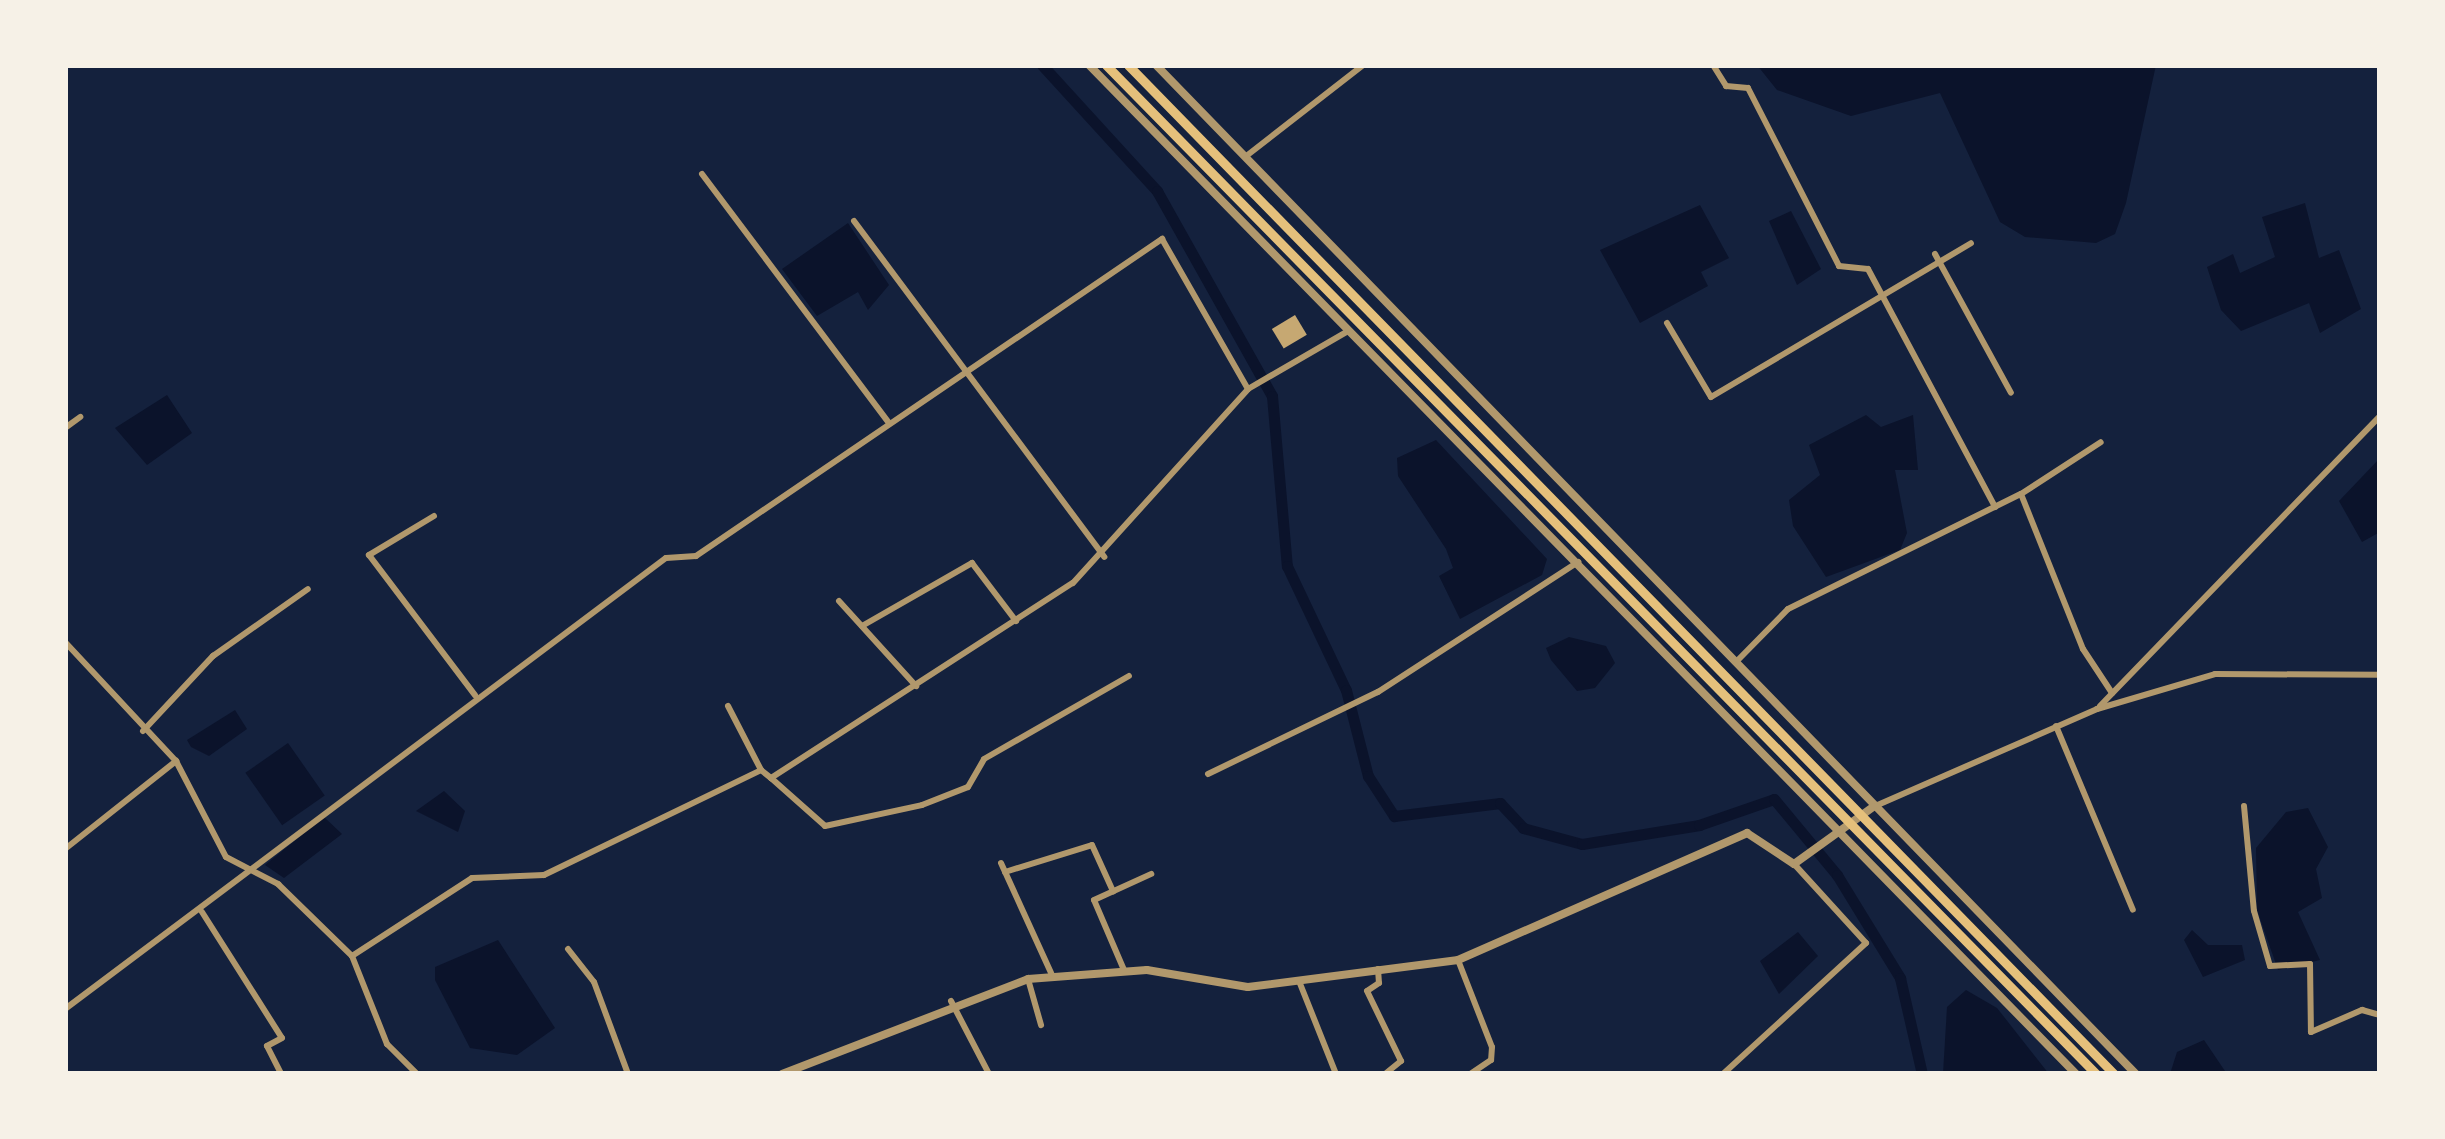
<!DOCTYPE html>
<style>
body{margin:0}
#map{position:relative;width:2445px;height:1139px;overflow:hidden;background:#14213d;font-family:"Titillium Web",sans-serif}
div>[style]{position:absolute}
.water>*{inset:0;background:#0b132b;transform-origin:0 0}
.canal>*{height:11px;margin:-5.5px;padding:0 5.5px;transform-origin:5.5px;border-radius:5.5px;background:#0b132b}
.building>*{inset:0;background:#c6a872;transform-origin:0 0}
.minor>*{height:6px;margin:-3px;padding:0 3px;transform-origin:3px;border-radius:3px;background:#b1986c}
.tertiary>*{height:8px;margin:-4px;padding:0 4px;transform-origin:4px;border-radius:4px;background:#b1986c}
.primary>*{height:9px;margin:-4.5px;padding:0 4.5px;transform-origin:4.5px;border-radius:4.5px;background:#e5c07b}
span{translate:-50% -50%;white-space:nowrap;text-align:center;line-height:1.15;-webkit-text-stroke:8px #f6f1e7;paint-order:stroke}
.frame{position:absolute;inset:0;border:68px solid #f6f1e7;pointer-events:none}
</style>
<div id="map">
<div class="water">
<i style="clip-path:polygon(1757px 65px,2156px 65px,2126px 203px,2115px 234px,2096px 243px,2025px 237px,2000px 222px,1940px 93px,1851px 116px,1777px 90px)"></i>
<i style="clip-path:polygon(2305px 203px,2319px 258px,2339px 250px,2361px 309px,2320px 333px,2309px 303px,2241px 331px,2221px 310px,2207px 267px,2233px 254px,2240px 273px,2275px 257px,2262px 217px)"></i>
<i style="clip-path:polygon(1700px 205px,1729px 258px,1701px 272px,1708px 286px,1640px 323px,1600px 250px)"></i>
<i style="clip-path:polygon(1791px 211px,1821px 269px,1797px 285px,1769px 221px)"></i>
<i style="clip-path:polygon(848px 223px,889px 285px,868px 310px,858px 292px,817px 316px,782px 269px)"></i>
<i style="clip-path:polygon(167px 395px,192px 433px,147px 465px,115px 428px)"></i>
<i style="clip-path:polygon(1866px 415px,1881px 427px,1913px 415px,1918px 470px,1895px 470px,1907px 533px,1900px 550px,1826px 577px,1793px 526px,1789px 500px,1820px 475px,1809px 445px)"></i>
<i style="clip-path:polygon(1436px 440px,1547px 559px,1542px 575px,1460px 619px,1439px 576px,1453px 568px,1446px 549px,1398px 476px,1397px 458px)"></i>
<i style="clip-path:polygon(2380px 458px,2380px 532px,2362px 542px,2339px 501px)"></i>
<i style="clip-path:polygon(1569px 637px,1606px 646px,1615px 663px,1595px 688px,1577px 691px,1551px 660px,1546px 648px)"></i>
<i style="clip-path:polygon(235px 710px,247px 729px,209px 756px,191px 747px,187px 740px)"></i>
<i style="left:288px;top:743px;width:64px;height:52px;rotate:55deg"></i>
<i style="clip-path:polygon(444px 791px,465px 811px,458px 832px,416px 811px)"></i>
<i style="clip-path:polygon(2308px 808px,2328px 847px,2316px 869px,2322px 898px,2298px 912px,2320px 960px,2278px 970px,2257px 910px,2256px 848px,2286px 812px)"></i>
<i style="clip-path:polygon(324px 817px,342px 834px,284px 878px,265px 865px)"></i>
<i style="clip-path:polygon(2192px 930px,2208px 945px,2242px 945px,2245px 960px,2203px 977px,2184px 940px)"></i>
<i style="clip-path:polygon(1798px 932px,1818px 956px,1779px 994px,1760px 961px)"></i>
<i style="clip-path:polygon(498px 940px,555px 1028px,517px 1055px,470px 1048px,435px 980px,435px 967px)"></i>
<i style="clip-path:polygon(1966px 990px,1997px 1008px,2049px 1074px,1943px 1074px,1947px 1007px)"></i>
<i style="clip-path:polygon(2204px 1040px,2227px 1074px,2170px 1074px,2177px 1052px)"></i>
</div>
<div class="canal">
<i style="left:1042px;top:65px;width:171px;rotate:47.6deg"></i>
<i style="left:1157px;top:191px;width:235px;rotate:60.7deg"></i>
<i style="left:1272px;top:396px;width:171px;rotate:85deg"></i>
<i style="left:1287px;top:566px;width:137px;rotate:64.6deg"></i>
<i style="left:1346px;top:690px;width:89px;rotate:75.7deg"></i>
<i style="left:1368px;top:776px;width:48px;rotate:57deg"></i>
<i style="left:1394px;top:816px;width:107px;rotate:-7deg"></i>
<i style="left:1500px;top:803px;width:34px;rotate:47deg"></i>
<i style="left:1523px;top:828px;width:61px;rotate:15.2deg"></i>
<i style="left:1582px;top:844px;width:119px;rotate:-9.2deg"></i>
<i style="left:1699px;top:825px;width:79px;rotate:-19.1deg"></i>
<i style="left:1774px;top:799px;width:99px;rotate:50.3deg"></i>
<i style="left:1837px;top:875px;width:121px;rotate:58.5deg"></i>
<i style="left:1900px;top:978px;width:98px;rotate:77.1deg"></i>
</div>
<div class="building">
<i style="left:1295px;top:315px;width:23px;height:27px;rotate:59deg"></i>
</div>
<div class="minor">
<i style="left:1713px;top:65px;width:25px;rotate:58deg"></i>
<i style="left:1726px;top:86px;width:22px;rotate:5deg"></i>
<i style="left:1748px;top:88px;width:200px;rotate:62.9deg"></i>
<i style="left:1839px;top:266px;width:29px;rotate:6deg"></i>
<i style="left:1868px;top:269px;width:270px;rotate:61.9deg"></i>
<i style="left:1245px;top:157px;width:150px;rotate:-37.9deg"></i>
<i style="left:702px;top:174px;width:310px;rotate:53.1deg"></i>
<i style="left:854px;top:221px;width:419px;rotate:53.3deg"></i>
<i style="left:1935px;top:254px;width:158px;rotate:61.3deg"></i>
<i style="left:1667px;top:323px;width:86px;rotate:59.3deg"></i>
<i style="left:1711px;top:397px;width:302px;rotate:-30.6deg"></i>
<i style="left:65px;top:428px;width:19px;rotate:-36deg"></i>
<i style="left:2021px;top:494px;width:95px;rotate:-33deg"></i>
<i style="left:434px;top:516px;width:76px;rotate:149deg"></i>
<i style="left:369px;top:555px;width:176px;rotate:52.9deg"></i>
<i style="left:839px;top:601px;width:115px;rotate:47.8deg"></i>
<i style="left:862px;top:626px;width:127px;rotate:-29.8deg"></i>
<i style="left:972px;top:563px;width:73px;rotate:52.8deg"></i>
<i style="left:65px;top:642px;width:163px;rotate:47deg"></i>
<i style="left:176px;top:761px;width:108px;rotate:62.5deg"></i>
<i style="left:226px;top:857px;width:59px;rotate:27.4deg"></i>
<i style="left:278px;top:884px;width:103px;rotate:44.2deg"></i>
<i style="left:352px;top:956px;width:95px;rotate:68.3deg"></i>
<i style="left:387px;top:1044px;width:42px;rotate:45deg"></i>
<i style="left:1736px;top:662px;width:74px;rotate:-45.5deg"></i>
<i style="left:1788px;top:609px;width:260px;rotate:-26.3deg"></i>
<i style="left:2021px;top:494px;width:167px;rotate:68.2deg"></i>
<i style="left:2083px;top:649px;width:53px;rotate:56.6deg"></i>
<i style="left:728px;top:706px;width:72px;rotate:62.7deg"></i>
<i style="left:2100px;top:706px;width:403px;rotate:-46deg"></i>
<i style="left:2056px;top:726px;width:199px;rotate:67.3deg"></i>
<i style="left:143px;top:731px;width:103px;rotate:-47deg"></i>
<i style="left:213px;top:656px;width:116px;rotate:-35.2deg"></i>
<i style="left:1208px;top:774px;width:189px;rotate:-25.8deg"></i>
<i style="left:1378px;top:692px;width:239px;rotate:-33deg"></i>
<i style="left:771px;top:778px;width:72px;rotate:41.6deg"></i>
<i style="left:825px;top:826px;width:99px;rotate:-12.2deg"></i>
<i style="left:922px;top:805px;width:49px;rotate:-21.4deg"></i>
<i style="left:968px;top:787px;width:32px;rotate:-60deg"></i>
<i style="left:984px;top:759px;width:167px;rotate:-29.8deg"></i>
<i style="left:2244px;top:806px;width:105px;rotate:84.6deg"></i>
<i style="left:2254px;top:911px;width:57px;rotate:73.8deg"></i>
<i style="left:2270px;top:966px;width:40px;rotate:-2.9deg"></i>
<i style="left:2310px;top:964px;width:68px;rotate:89.2deg"></i>
<i style="left:2311px;top:1032px;width:56px;rotate:-23.3deg"></i>
<i style="left:2362px;top:1010px;width:19px;rotate:16deg"></i>
<i style="left:1873px;top:807px;width:244px;rotate:-23.6deg"></i>
<i style="left:2097px;top:709px;width:123px;rotate:-16.5deg"></i>
<i style="left:2215px;top:674px;width:165px;rotate:0.3deg"></i>
<i style="left:65px;top:849px;width:142px;rotate:-38.4deg"></i>
<i style="left:1001px;top:863px;width:123px;rotate:65.5deg"></i>
<i style="left:1005px;top:872px;width:91px;rotate:-17.2deg"></i>
<i style="left:1092px;top:845px;width:51px;rotate:65.5deg"></i>
<i style="left:202px;top:912px;width:149px;rotate:57.6deg"></i>
<i style="left:282px;top:1038px;width:17px;rotate:152deg"></i>
<i style="left:267px;top:1046px;width:31px;rotate:63deg"></i>
<i style="left:568px;top:949px;width:42px;rotate:51.8deg"></i>
<i style="left:594px;top:982px;width:98px;rotate:69.7deg"></i>
<i style="left:352px;top:956px;width:143px;rotate:-33deg"></i>
<i style="left:472px;top:878px;width:72px;rotate:-2.4deg"></i>
<i style="left:544px;top:875px;width:241px;rotate:-25.8deg"></i>
<i style="left:761px;top:770px;width:13px;rotate:39deg"></i>
<i style="left:771px;top:778px;width:359px;rotate:-32.9deg"></i>
<i style="left:1073px;top:583px;width:261px;rotate:-47.9deg"></i>
<i style="left:1248px;top:389px;width:116px;rotate:-30.1deg"></i>
<i style="left:1458px;top:960px;width:93px;rotate:68.7deg"></i>
<i style="left:1492px;top:1047px;width:13px;rotate:94deg"></i>
<i style="left:1491px;top:1060px;width:25px;rotate:146deg"></i>
<i style="left:1378px;top:969px;width:14px;rotate:86deg"></i>
<i style="left:1379px;top:983px;width:14px;rotate:146deg"></i>
<i style="left:1367px;top:991px;width:78px;rotate:64.1deg"></i>
<i style="left:1401px;top:1061px;width:21px;rotate:141deg"></i>
<i style="left:1124px;top:970px;width:76px;rotate:-113.2deg"></i>
<i style="left:1094px;top:900px;width:63px;rotate:-24.5deg"></i>
<i style="left:1028px;top:979px;width:48px;rotate:74.2deg"></i>
<i style="left:1299px;top:981px;width:100px;rotate:68.3deg"></i>
<i style="left:951px;top:1001px;width:82px;rotate:62.5deg"></i>
<i style="left:65px;top:1009px;width:751px;rotate:-36.89deg"></i>
<i style="left:666px;top:558px;width:30px;rotate:-4deg"></i>
<i style="left:696px;top:556px;width:564px;rotate:-34.23deg"></i>
<i style="left:1162px;top:239px;width:173px;rotate:60.2deg"></i>
<i style="left:1723px;top:1074px;width:194px;rotate:-42.5deg"></i>
<i style="left:1866px;top:943px;width:107px;rotate:-132.3deg"></i>
</div>
<div class="tertiary">
<i style="left:1089px;top:65px;width:1411px;rotate:45.63deg"></i>
<i style="left:1156px;top:65px;width:1407px;rotate:45.84deg"></i>
<i style="left:782px;top:1074px;width:264px;rotate:-21.1deg"></i>
<i style="left:1028px;top:979px;width:119px;rotate:-4.3deg"></i>
<i style="left:1147px;top:970px;width:102px;rotate:9.6deg"></i>
<i style="left:1248px;top:987px;width:212px;rotate:-7.3deg"></i>
<i style="left:1458px;top:960px;width:316px;rotate:-23.7deg"></i>
<i style="left:1747px;top:833px;width:56px;rotate:33.4deg"></i>
<i style="left:1794px;top:864px;width:97px;rotate:-35.8deg"></i>
</div>
<div class="primary">
<i style="left:1106px;top:65px;width:1414px;rotate:45.54deg"></i>
<i style="left:1128px;top:65px;width:1411px;rotate:45.66deg"></i>
</div>
<div class="frame"></div>
</div>
